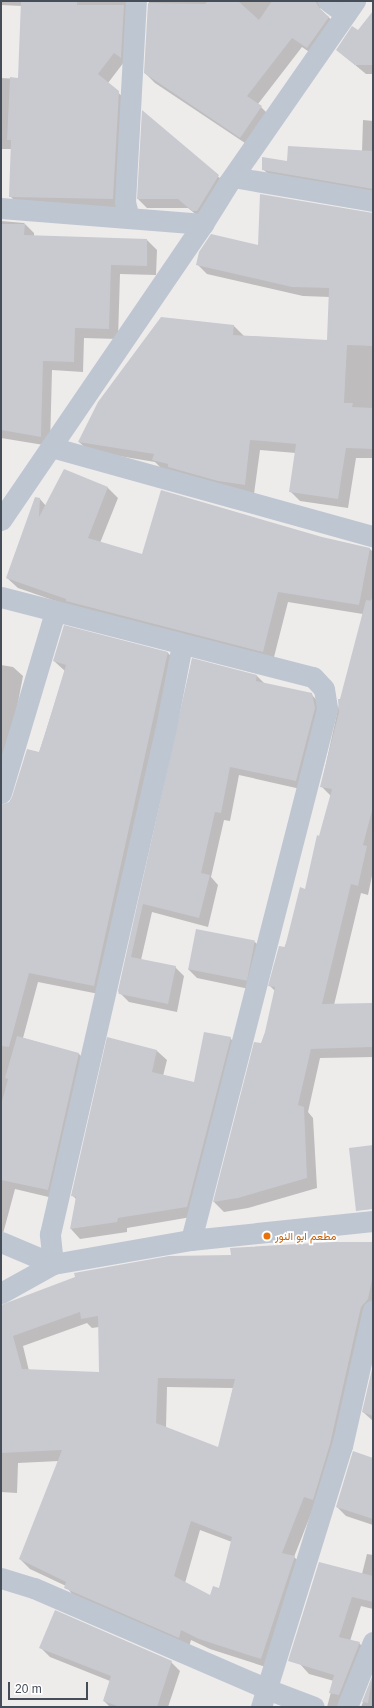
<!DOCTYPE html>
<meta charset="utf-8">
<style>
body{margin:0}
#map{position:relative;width:374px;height:1708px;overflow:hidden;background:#eeebeb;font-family:Helvetica,Vazirmatn,sans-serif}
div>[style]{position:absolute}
.shadow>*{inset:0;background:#0003}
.building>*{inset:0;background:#c8cad0;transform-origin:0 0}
.street>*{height:21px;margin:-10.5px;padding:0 10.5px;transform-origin:10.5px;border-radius:10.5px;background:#bec6d1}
.dots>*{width:11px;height:11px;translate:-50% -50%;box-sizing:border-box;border:2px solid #fff;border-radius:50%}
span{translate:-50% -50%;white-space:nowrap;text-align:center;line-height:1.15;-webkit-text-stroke:3.5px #fff;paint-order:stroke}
.food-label{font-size:11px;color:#c56008}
.left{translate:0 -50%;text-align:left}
.frame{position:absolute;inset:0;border:2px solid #444d58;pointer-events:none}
.scale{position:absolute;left:8px;top:1682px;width:80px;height:18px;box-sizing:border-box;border:2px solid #444d58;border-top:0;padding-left:5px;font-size:12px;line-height:14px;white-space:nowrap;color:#444d58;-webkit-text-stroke:3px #fff;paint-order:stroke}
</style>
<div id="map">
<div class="shadow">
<i style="clip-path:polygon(1px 1px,140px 1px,124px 62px,108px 83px,128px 102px,123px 209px,20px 206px,10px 196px,12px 149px,1px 149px,1px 78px,19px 79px,22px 6px,1px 5px)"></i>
<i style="clip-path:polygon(149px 1px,326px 1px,320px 9px,339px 27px,318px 58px,302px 47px,258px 104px,271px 117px,251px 147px,155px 83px,145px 73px)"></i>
<i style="clip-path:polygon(373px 28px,373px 74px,366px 74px,337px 50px,359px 31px)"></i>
<i style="clip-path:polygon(143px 113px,228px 185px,203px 220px,188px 208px,147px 208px,138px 199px)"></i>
<i style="clip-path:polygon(363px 120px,373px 121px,373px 197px,273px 179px,263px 169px,288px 162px,362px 152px)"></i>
<i style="clip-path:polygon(373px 213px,373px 458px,356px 458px,348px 508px,300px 501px,290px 491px,296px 453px,260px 450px,254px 494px,163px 470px,155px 462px,89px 451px,79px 442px,234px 326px,244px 336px,328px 341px,330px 297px,303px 296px,207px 274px,197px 264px)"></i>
<i style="clip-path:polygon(1px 221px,24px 223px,34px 233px,34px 237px,147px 240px,157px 250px,156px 275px,120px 274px,118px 339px,84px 338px,83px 372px,52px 370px,50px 446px,1px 438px)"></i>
<i style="clip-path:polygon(64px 471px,108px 488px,118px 498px,100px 543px,143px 556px,369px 548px,373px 552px,373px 593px,369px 615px,288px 602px,273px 661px,73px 607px,18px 588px,7px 578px,40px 499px,46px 506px)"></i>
<i style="clip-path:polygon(64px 627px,168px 653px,177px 663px,104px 995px,38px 982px,23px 1038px,79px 1054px,88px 1063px,57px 1199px,15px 1189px,1px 1241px,1px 805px,10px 803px,39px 753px,65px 671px,54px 661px)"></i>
<i style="clip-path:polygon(373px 627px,373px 871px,368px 895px,361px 893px,334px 1005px,373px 1004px,373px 1057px,320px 1058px,308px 1112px,313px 1118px,317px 1188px,248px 1208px,224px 1212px,214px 1202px,255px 1043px,262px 1044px,266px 1033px,275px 991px,270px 986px,306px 890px,331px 796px,321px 786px,340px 700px)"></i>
<i style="clip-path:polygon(192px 660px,257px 676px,265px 684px,312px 695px,321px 705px,305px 790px,239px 775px,230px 821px,224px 820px,211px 877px,218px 885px,208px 927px,152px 912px,141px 960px,175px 967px,184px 976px,177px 1012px,129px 1002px,120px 993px)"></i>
<i style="clip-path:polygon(1px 665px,13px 667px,23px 676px,1px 791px)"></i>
<i style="clip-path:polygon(255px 942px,264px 951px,254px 990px,197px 978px,188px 969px)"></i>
<i style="clip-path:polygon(108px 1038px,157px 1051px,167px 1060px,163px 1076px,195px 1084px,230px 1038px,240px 1048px,197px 1216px,127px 1228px,127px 1232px,80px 1239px,71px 1229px,76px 1199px,72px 1195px)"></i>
<i style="clip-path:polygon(evenodd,373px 1243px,373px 1314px,314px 1506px,294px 1557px,305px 1567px,269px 1668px,210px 1649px,191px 1640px,189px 1647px,75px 1598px,66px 1586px,30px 1569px,20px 1559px,59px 1461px,18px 1463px,17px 1493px,1px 1492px,1px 1306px,232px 1256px,373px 1243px,87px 1323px,92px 1328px,99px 1327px,100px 1373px,29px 1371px,23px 1346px,87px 1323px,373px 1243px,167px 1387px,233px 1388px,219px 1448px,166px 1428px,167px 1387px,373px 1243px,200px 1530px,232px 1542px,219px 1589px,211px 1596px,185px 1583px,200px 1530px)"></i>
<i style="clip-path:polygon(373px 1368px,373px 1421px,363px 1412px)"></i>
<i style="clip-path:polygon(373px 1459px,373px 1525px,346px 1516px,337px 1507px)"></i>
<i style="clip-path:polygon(367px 1554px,373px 1555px,373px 1609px,361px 1606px,350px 1641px,359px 1643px,369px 1653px,349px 1707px,327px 1707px,334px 1681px,309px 1674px,300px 1664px,362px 1574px)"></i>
<i style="clip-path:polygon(41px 1648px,171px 1662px,180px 1671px,168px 1707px,110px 1707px,104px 1701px,110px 1681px,50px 1657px)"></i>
<i style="clip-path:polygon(373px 1677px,373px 1707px,361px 1707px)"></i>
</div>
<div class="building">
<i style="clip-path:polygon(21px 1px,77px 1px,77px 5px,124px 5px,121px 58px,114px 53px,98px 74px,119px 91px,113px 199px,9px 197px,11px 140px,7px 140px,10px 77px,18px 78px)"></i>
<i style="clip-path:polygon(208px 1px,238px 1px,259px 20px,272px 1px,315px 1px,321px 10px,329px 17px,307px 48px,292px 38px,247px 96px,262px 106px,240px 138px,144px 73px,148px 3px,205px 4px)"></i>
<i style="clip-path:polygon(373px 11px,373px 65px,355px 65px,336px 50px,352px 26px,358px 30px)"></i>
<i style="clip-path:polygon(142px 110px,219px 175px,197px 211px,192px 211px,178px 199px,137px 199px)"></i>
<i style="clip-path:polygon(288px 146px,373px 151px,373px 189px,262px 170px,262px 157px,287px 161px)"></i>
<i style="clip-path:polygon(260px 194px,373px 213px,373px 346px,347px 345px,344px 403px,353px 403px,352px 407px,373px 408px,373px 449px,346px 448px,338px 499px,289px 492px,296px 444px,250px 440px,245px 485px,218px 481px,168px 467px,168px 464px,152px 460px,154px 454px,78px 442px,98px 402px,161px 317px,234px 325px,233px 335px,327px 340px,329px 288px,292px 287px,196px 265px,199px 252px,211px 234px,258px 245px)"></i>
<i style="clip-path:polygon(2px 224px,25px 224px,24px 235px,147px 239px,147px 266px,111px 265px,109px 329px,75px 328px,74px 362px,43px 361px,41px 437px,1px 430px)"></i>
<i style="clip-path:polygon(64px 469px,108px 487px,88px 538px,142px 554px,161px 490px,322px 537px,370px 548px,359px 605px,278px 592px,263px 652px,66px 601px,66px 599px,6px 578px,35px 497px,40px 498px,39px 517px)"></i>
<i style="clip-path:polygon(366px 600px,373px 601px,373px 807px,363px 845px,367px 846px,358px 886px,351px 884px,322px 1004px,373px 1003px,373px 1047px,311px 1049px,298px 1105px,304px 1107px,307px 1178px,238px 1198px,213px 1202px,254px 1042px,261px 1043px,265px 1032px,275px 987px,268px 986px,279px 946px,285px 947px,300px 887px,305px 889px,317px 835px,319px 836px,332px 789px,320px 787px,339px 712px,338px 699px,340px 699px)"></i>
<i style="clip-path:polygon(64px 625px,168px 652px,94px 986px,29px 973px,9px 1047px,1px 1046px,1px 805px,9px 802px,12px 797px,27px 749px,39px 752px,45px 734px,66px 665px,53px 661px)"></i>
<i style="clip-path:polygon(192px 658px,257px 675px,256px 681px,312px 693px,315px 708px,296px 781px,230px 767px,221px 813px,215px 812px,201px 873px,210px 875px,199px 918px,143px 904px,131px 957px,176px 966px,168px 1004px,119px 994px,118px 991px)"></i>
<i style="left:196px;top:929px;width:60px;height:41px;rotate:11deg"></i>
<i style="clip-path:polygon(204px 1032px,231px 1037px,187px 1207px,118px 1218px,117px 1222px,70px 1229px,76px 1197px,71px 1196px,107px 1037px,157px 1050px,152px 1072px,194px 1082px)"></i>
<i style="clip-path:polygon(17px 1036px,79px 1053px,48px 1190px,1px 1180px,1px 1105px,8px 1079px,5px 1078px)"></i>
<i style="clip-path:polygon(373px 1145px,373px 1209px,356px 1211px,349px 1148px)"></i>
<i style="clip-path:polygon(evenodd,333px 1242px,373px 1242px,373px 1275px,368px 1299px,361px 1307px,330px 1444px,313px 1500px,304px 1497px,282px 1553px,295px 1556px,261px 1659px,199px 1639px,181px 1630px,179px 1638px,64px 1588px,66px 1582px,19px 1559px,62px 1450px,1px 1453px,1px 1305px,75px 1277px,74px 1273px,169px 1256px,231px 1255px,230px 1248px,333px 1242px,80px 1312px,81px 1319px,98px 1316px,99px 1372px,22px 1369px,13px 1336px,80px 1312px,333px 1242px,158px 1378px,235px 1379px,218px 1447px,156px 1423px,158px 1378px,333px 1242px,191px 1521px,232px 1537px,219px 1588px,213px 1586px,210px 1595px,174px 1576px,191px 1521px)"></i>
<i style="clip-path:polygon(373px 1365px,373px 1416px,362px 1412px)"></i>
<i style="clip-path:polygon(353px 1451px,373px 1458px,373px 1519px,336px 1507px)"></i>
<i style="clip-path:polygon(319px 1562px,373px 1576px,373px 1602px,352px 1597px,339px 1637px,360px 1642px,339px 1695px,329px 1693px,334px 1675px,288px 1661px)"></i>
<i style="clip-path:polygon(55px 1610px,172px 1661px,157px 1707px,120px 1707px,103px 1701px,111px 1676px,39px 1648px)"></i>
<i style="clip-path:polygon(373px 1674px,368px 1703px,362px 1702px)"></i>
</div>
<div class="street">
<i style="left:328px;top:1px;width:22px;rotate:36deg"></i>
<i style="left:233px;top:177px;width:142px;rotate:9.7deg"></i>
<i style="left:1px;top:208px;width:203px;rotate:4.5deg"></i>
<i style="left:129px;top:218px;width:16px;rotate:-104deg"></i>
<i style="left:125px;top:202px;width:201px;rotate:-86.9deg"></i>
<i style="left:51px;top:447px;width:334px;rotate:15.5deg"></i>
<i style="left:1px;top:520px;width:358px;rotate:-55.7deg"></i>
<i style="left:203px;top:224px;width:49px;rotate:-58.2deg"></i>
<i style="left:229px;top:182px;width:221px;rotate:-55.2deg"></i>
<i style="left:1px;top:597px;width:322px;rotate:14.4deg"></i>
<i style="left:313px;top:677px;width:16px;rotate:47deg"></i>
<i style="left:324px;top:689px;width:20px;rotate:81deg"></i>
<i style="left:327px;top:709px;width:548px;rotate:104.37deg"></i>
<i style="left:1px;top:793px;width:189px;rotate:-73.4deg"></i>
<i style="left:1px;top:1242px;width:56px;rotate:22.9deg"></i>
<i style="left:53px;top:1264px;width:30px;rotate:-96deg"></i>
<i style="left:50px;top:1234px;width:520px;rotate:-77.11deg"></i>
<i style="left:166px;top:727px;width:84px;rotate:-79deg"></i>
<i style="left:1px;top:1293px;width:60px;rotate:-29.1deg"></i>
<i style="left:53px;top:1264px;width:140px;rotate:-9.9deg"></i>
<i style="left:191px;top:1240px;width:183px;rotate:-6deg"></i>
<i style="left:1px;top:1578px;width:34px;rotate:17deg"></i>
<i style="left:34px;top:1588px;width:254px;rotate:23.4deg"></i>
<i style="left:267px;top:1689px;width:50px;rotate:21deg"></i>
<i style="left:261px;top:1707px;width:273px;rotate:-72.8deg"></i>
<i style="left:342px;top:1446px;width:139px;rotate:-77.2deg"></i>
<i style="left:347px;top:1707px;width:70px;rotate:-68.2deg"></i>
</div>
<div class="dots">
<i style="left:267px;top:1236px;background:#e8710a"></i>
</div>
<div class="food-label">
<span class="left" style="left:275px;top:1236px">مطعم ابو النور</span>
</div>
<div class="frame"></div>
<div class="scale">20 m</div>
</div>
